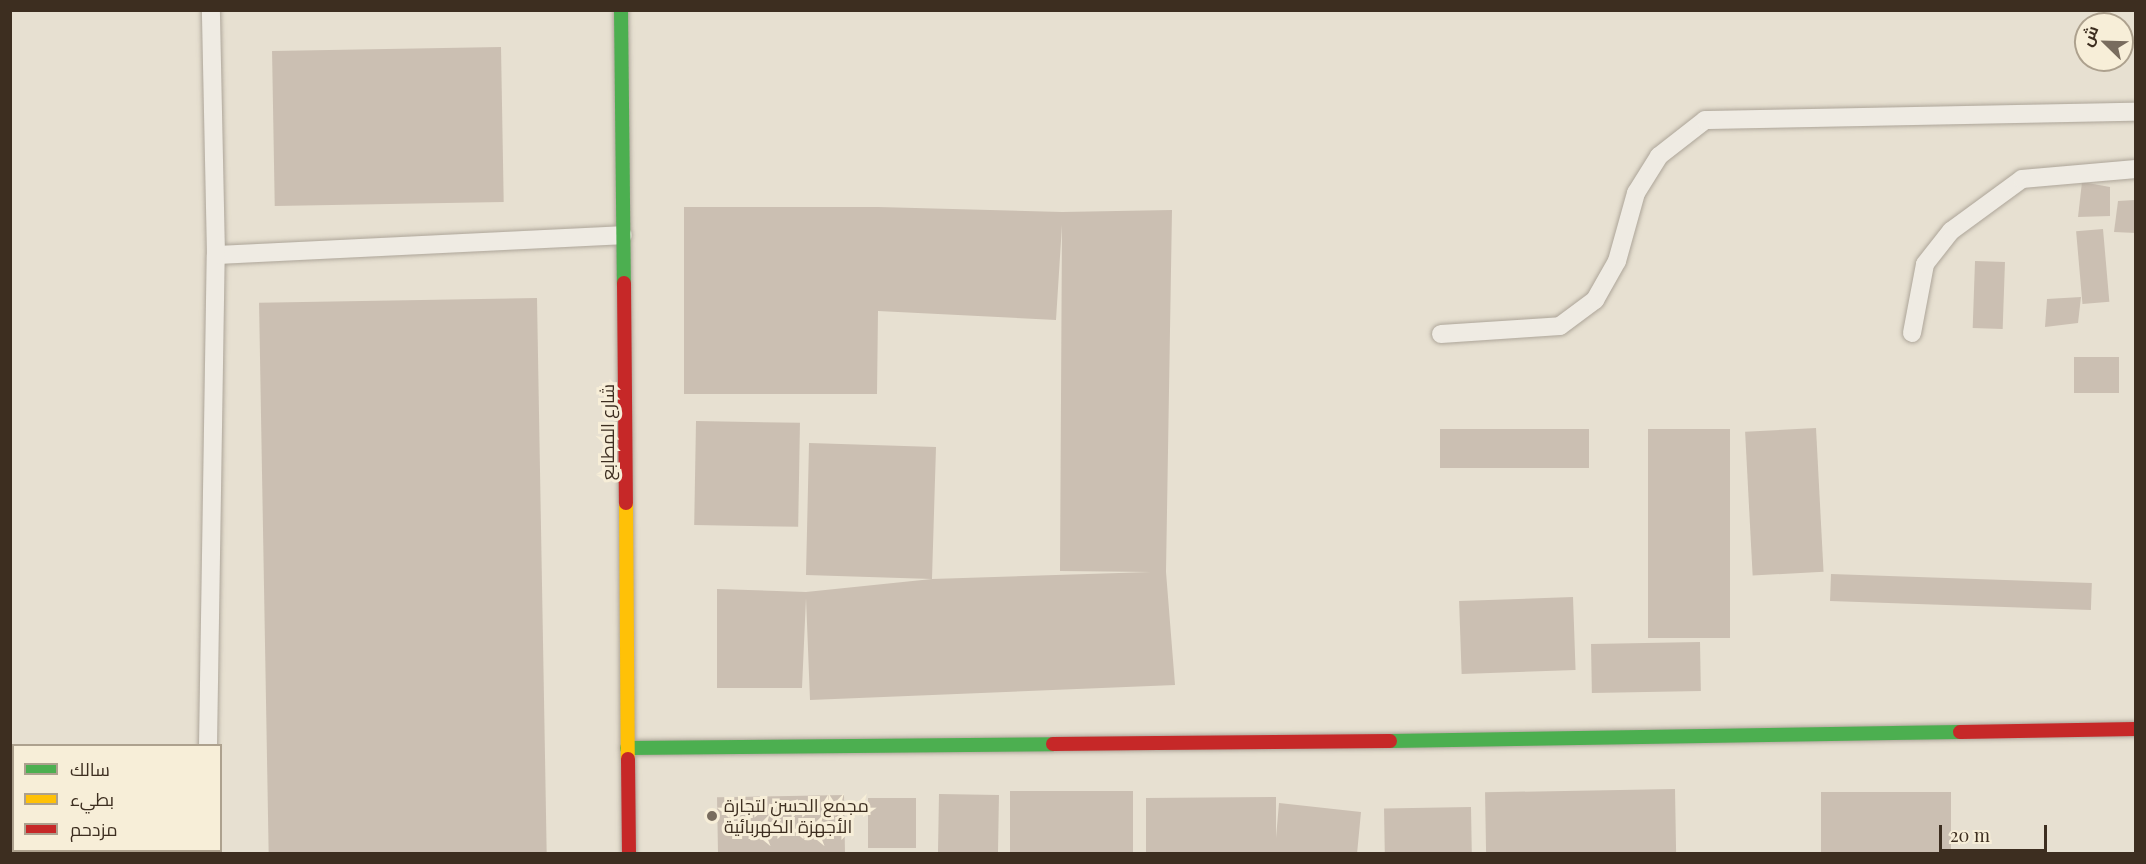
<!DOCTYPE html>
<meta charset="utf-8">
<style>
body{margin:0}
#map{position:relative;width:2146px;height:864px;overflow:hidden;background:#e7e0d1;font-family:"Playfair Display",Cairo,serif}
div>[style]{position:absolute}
.building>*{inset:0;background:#cbbfb2;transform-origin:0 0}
.roads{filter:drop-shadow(0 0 2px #ada599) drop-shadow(0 0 2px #ada599)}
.lane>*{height:18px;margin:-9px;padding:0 9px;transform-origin:9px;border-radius:9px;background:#efebe3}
.fast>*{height:14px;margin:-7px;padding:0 7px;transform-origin:7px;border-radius:7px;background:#4caf50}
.slow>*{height:14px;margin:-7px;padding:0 7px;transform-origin:7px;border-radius:7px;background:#ffc107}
.jam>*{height:14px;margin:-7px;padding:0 7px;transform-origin:7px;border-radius:7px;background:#c62828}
.dots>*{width:16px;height:16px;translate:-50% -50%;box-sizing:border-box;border:3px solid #f7eed8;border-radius:50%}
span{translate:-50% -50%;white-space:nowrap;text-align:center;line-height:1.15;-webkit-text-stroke:6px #f7eed8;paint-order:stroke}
.street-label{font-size:18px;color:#3d2e20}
.poi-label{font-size:18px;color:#3d2e20}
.left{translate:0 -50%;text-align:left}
.frame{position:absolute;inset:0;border:12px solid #3d2e20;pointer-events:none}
.legend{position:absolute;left:12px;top:744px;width:210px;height:108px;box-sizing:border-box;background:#f7eed8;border:2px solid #ada18e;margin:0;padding:8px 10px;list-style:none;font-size:18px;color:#3d2e20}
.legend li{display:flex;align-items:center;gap:12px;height:30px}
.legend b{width:30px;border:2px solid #ada18e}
.north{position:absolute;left:2074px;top:12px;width:60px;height:60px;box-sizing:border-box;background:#f7eed8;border:2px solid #ada18e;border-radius:50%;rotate:293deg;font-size:16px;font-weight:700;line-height:24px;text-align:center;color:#3d2e20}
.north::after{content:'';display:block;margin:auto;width:21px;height:27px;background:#786c5e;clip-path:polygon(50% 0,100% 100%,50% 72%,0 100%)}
.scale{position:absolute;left:1939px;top:825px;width:108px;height:27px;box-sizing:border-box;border:3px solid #3d2e20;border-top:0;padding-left:8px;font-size:18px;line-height:21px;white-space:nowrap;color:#3d2e20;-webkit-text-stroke:4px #f7eed8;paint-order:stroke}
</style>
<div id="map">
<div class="building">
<i style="left:501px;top:47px;width:155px;height:229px;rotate:89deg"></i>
<i style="clip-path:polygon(2082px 182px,2110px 187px,2110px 216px,2078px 217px)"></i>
<i style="clip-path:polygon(2135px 200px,2136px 233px,2114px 232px,2118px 201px)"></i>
<i style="clip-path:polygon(684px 207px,878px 207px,1062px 212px,1172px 210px,1166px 572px,1175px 685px,810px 700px,806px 598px,802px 688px,717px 688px,717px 589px,806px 592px,932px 579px,806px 575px,809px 443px,936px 447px,932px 579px,1151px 572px,1060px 571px,1062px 225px,1056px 320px,878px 311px,877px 394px,684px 394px)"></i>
<i style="left:2103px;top:229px;width:73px;height:27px;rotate:85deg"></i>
<i style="left:2005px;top:262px;width:67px;height:30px;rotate:92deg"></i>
<i style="clip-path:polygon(2081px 297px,2078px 323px,2045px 327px,2047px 299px)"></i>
<i style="left:537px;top:298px;width:556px;height:278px;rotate:89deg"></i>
<i style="left:2119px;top:357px;width:36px;height:45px;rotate:90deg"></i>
<i style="left:696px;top:421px;width:104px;height:104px;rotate:1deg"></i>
<i style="left:1816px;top:428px;width:144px;height:71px;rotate:87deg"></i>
<i style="left:1440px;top:429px;width:149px;height:39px"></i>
<i style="left:1648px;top:429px;width:82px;height:209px"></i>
<i style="left:1831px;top:574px;width:261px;height:27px;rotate:2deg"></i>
<i style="left:1573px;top:597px;width:73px;height:114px;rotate:88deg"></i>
<i style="left:1700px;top:642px;width:49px;height:109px;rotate:89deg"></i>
<i style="left:1675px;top:789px;width:65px;height:190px;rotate:89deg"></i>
<i style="left:1010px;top:791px;width:123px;height:63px"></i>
<i style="left:1821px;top:792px;width:130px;height:62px"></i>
<i style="left:939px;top:794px;width:60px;height:60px;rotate:1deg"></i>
<i style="left:844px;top:795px;width:59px;height:127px;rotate:89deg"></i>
<i style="clip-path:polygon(1276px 797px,1276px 838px,1279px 803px,1361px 812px,1357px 854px,1146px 854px,1146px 798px)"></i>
<i style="left:868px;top:798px;width:48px;height:50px"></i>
<i style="left:1471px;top:807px;width:47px;height:87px;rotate:89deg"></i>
</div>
<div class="roads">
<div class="lane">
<i style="left:216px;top:255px;width:407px;rotate:-2.8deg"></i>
<i style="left:1912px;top:333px;width:70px;rotate:-79.3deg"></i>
<i style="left:1925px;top:264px;width:42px;rotate:-51.8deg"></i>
<i style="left:1951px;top:231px;width:88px;rotate:-36.2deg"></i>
<i style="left:2022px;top:179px;width:114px;rotate:-5deg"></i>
<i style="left:1441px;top:334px;width:119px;rotate:-3.8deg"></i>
<i style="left:1560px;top:326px;width:44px;rotate:-36.6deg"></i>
<i style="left:1595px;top:300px;width:45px;rotate:-60.6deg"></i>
<i style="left:1617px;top:261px;width:71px;rotate:-74.4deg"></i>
<i style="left:1636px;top:193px;width:44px;rotate:-58.1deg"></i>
<i style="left:1659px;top:156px;width:58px;rotate:-38deg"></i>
<i style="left:1705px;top:120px;width:431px;rotate:-1.1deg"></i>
<i style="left:208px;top:746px;width:491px;rotate:-89.1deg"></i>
<i style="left:216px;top:255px;width:245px;rotate:-91.2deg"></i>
<i style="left:206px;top:854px;width:4px;rotate:-90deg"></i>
</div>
<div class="fast">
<i style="left:621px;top:10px;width:273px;rotate:89.4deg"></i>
<i style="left:1390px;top:741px;width:570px;rotate:-0.9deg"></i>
<i style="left:627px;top:748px;width:426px;rotate:-0.5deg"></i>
</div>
<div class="slow">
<i style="left:626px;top:503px;width:256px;rotate:89.6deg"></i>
</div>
<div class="jam">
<i style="left:624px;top:283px;width:220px;rotate:89.5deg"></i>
<i style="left:1960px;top:732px;width:176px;rotate:-1deg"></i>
<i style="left:1053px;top:744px;width:337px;rotate:-0.5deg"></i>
<i style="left:628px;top:759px;width:95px;rotate:89.4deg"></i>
</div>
</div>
<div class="dots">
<i style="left:712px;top:816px;background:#786c5e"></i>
</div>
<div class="street-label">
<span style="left:607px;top:432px;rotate:-90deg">شارع المطابع</span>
</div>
<div class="poi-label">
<span class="left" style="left:724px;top:816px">مجمع الحسن لتجارة<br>الأجهزة الكهربائية</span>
</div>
<div class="frame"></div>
<ul class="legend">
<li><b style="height:8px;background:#4caf50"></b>سالك</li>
<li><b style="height:8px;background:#ffc107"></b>بطيء</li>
<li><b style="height:8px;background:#c62828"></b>مزدحم</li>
</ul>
<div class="north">ش</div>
<div class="scale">20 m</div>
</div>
